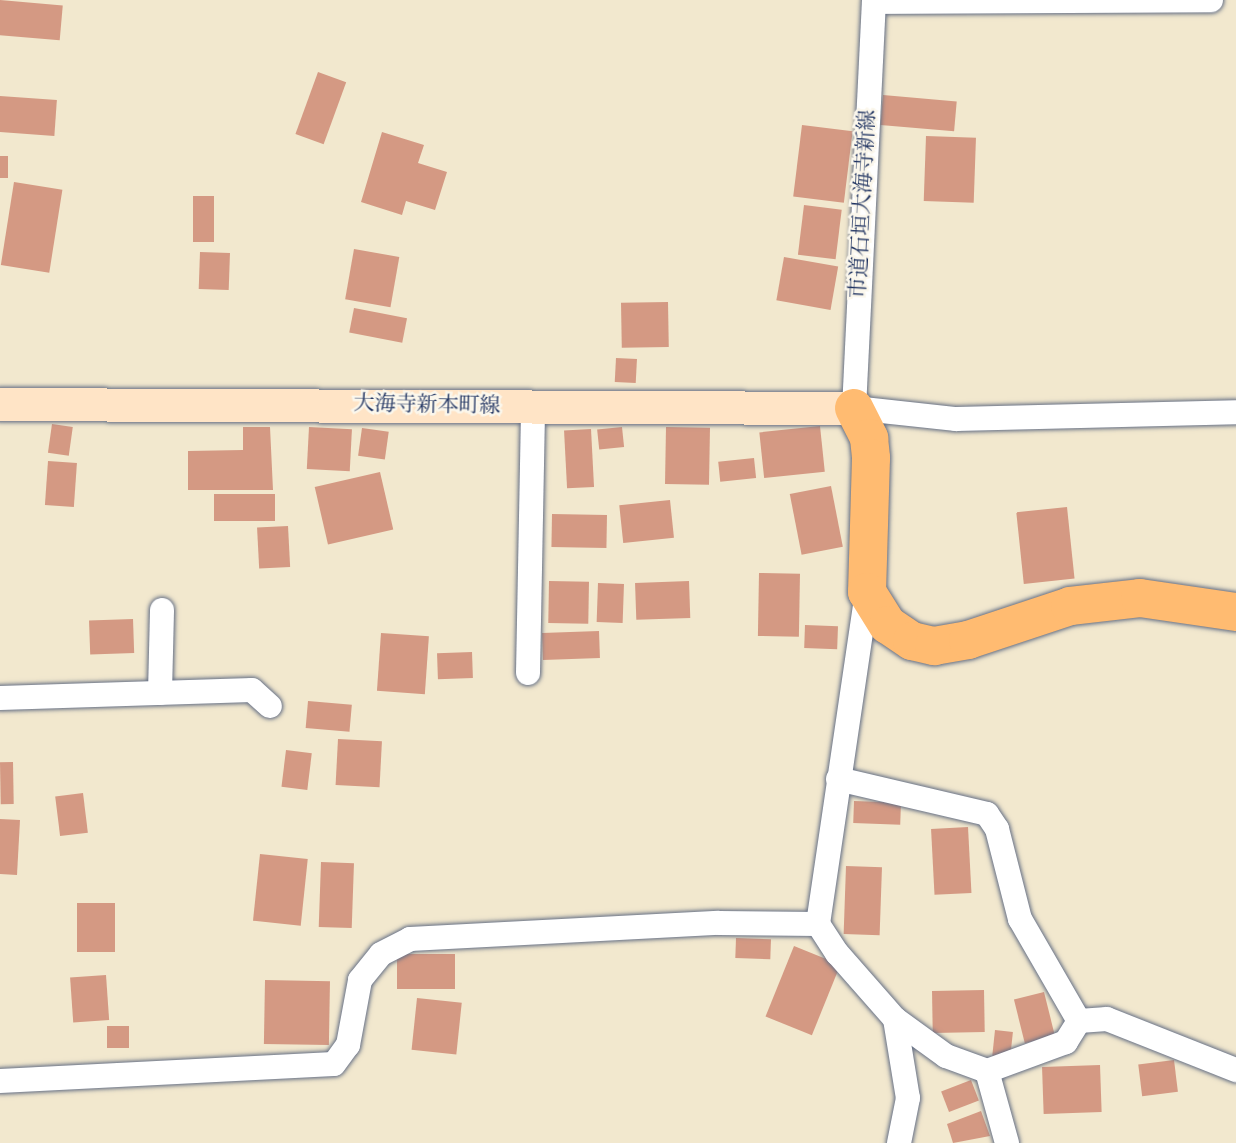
<!DOCTYPE html>
<meta charset="utf-8">
<style>
body{margin:0}
#map{position:relative;width:1236px;height:1143px;overflow:hidden;background:#f2e8ce;font-family:Vollkorn,"Noto Serif JP",serif}
div>[style]{position:absolute}
.building>*{inset:0;background:#d49983;transform-origin:0 0}
.roads{filter:drop-shadow(0 0 2px #667085) drop-shadow(0 0 2px #667085)}
.street>*{height:24px;margin:-12px;padding:0 12px;transform-origin:12px;border-radius:12px;background:#fff}
.secondary>*{height:33px;margin:-16.5px;padding:0 16.5px;transform-origin:16.5px;border-radius:16.5px;background:#ffe4c6}
.primary>*{height:38px;margin:-19px;padding:0 19px;transform-origin:19px;border-radius:19px;background:#ffbb71}
span{translate:-50% -50%;white-space:nowrap;text-align:center;line-height:1.15;-webkit-text-stroke:5px #fbf7ec;paint-order:stroke}
.street-label{font-size:21px;color:#1b2f5e}
</style>
<div id="map">
<div class="building">
<i style="left:0;top:0;width:63px;height:35px;rotate:5deg"></i>
<i style="left:318px;top:72px;width:30px;height:66px;rotate:20deg"></i>
<i style="left:883px;top:95px;width:74px;height:30px;rotate:5deg"></i>
<i style="left:0;top:96px;width:57px;height:36px;rotate:4deg"></i>
<i style="left:802px;top:125px;width:51px;height:72px;rotate:7deg"></i>
<i style="clip-path:polygon(382px 132px,424px 145px,418px 163px,447px 172px,435px 210px,406px 201px,402px 215px,361px 202px)"></i>
<i style="left:926px;top:136px;width:50px;height:65px;rotate:2deg"></i>
<i style="left:0;top:156px;width:8px;height:22px"></i>
<i style="left:14px;top:182px;width:49px;height:84px;rotate:9deg"></i>
<i style="left:193px;top:196px;width:21px;height:46px"></i>
<i style="left:804px;top:205px;width:38px;height:50px;rotate:7deg"></i>
<i style="left:354px;top:249px;width:46px;height:51px;rotate:10deg"></i>
<i style="left:200px;top:252px;width:30px;height:37px;rotate:2deg"></i>
<i style="left:784px;top:257px;width:55px;height:44px;rotate:10deg"></i>
<i style="left:668px;top:302px;width:45px;height:47px;rotate:89deg"></i>
<i style="left:354px;top:308px;width:54px;height:25px;rotate:11deg"></i>
<i style="left:616px;top:358px;width:21px;height:24px;rotate:3deg"></i>
<i style="left:52px;top:424px;width:21px;height:29px;rotate:8deg"></i>
<i style="left:820px;top:426px;width:46px;height:61px;rotate:84deg"></i>
<i style="clip-path:polygon(243px 427px,270px 427px,273px 490px,188px 490px,188px 451px,243px 450px)"></i>
<i style="left:309px;top:427px;width:43px;height:42px;rotate:3deg"></i>
<i style="left:622px;top:427px;width:20px;height:25px;rotate:84deg"></i>
<i style="left:666px;top:427px;width:44px;height:57px;rotate:1deg"></i>
<i style="left:362px;top:428px;width:27px;height:28px;rotate:8deg"></i>
<i style="left:591px;top:429px;width:58px;height:27px;rotate:87deg"></i>
<i style="left:754px;top:458px;width:20px;height:36px;rotate:84deg"></i>
<i style="left:48px;top:461px;width:29px;height:44px;rotate:4deg"></i>
<i style="left:380px;top:472px;width:59px;height:67px;rotate:77deg"></i>
<i style="left:831px;top:486px;width:62px;height:42px;rotate:79deg"></i>
<i style="left:275px;top:494px;width:27px;height:61px;rotate:90deg"></i>
<i style="left:670px;top:500px;width:38px;height:51px;rotate:84deg"></i>
<i style="left:1067px;top:507px;width:72px;height:51px;rotate:84deg"></i>
<i style="left:552px;top:514px;width:55px;height:33px;rotate:1deg"></i>
<i style="left:288px;top:526px;width:41px;height:31px;rotate:87deg"></i>
<i style="left:759px;top:573px;width:41px;height:63px;rotate:1deg"></i>
<i style="left:549px;top:581px;width:40px;height:42px;rotate:1deg"></i>
<i style="left:689px;top:581px;width:37px;height:54px;rotate:88deg"></i>
<i style="left:598px;top:583px;width:26px;height:39px;rotate:2deg"></i>
<i style="left:133px;top:619px;width:34px;height:44px;rotate:88deg"></i>
<i style="left:805px;top:625px;width:33px;height:23px;rotate:2deg"></i>
<i style="left:599px;top:631px;width:27px;height:57px;rotate:88deg"></i>
<i style="left:381px;top:633px;width:48px;height:58px;rotate:4deg"></i>
<i style="left:472px;top:652px;width:26px;height:35px;rotate:88deg"></i>
<i style="left:308px;top:701px;width:44px;height:27px;rotate:5deg"></i>
<i style="left:338px;top:739px;width:44px;height:46px;rotate:3deg"></i>
<i style="left:286px;top:750px;width:26px;height:37px;rotate:7deg"></i>
<i style="left:13px;top:762px;width:42px;height:13px;rotate:89deg"></i>
<i style="left:83px;top:793px;width:40px;height:28px;rotate:83deg"></i>
<i style="left:854px;top:801px;width:47px;height:22px;rotate:2deg"></i>
<i style="clip-path:polygon(0 819px,20px 820px,17px 875px,0 874px)"></i>
<i style="left:968px;top:827px;width:66px;height:37px;rotate:87deg"></i>
<i style="left:260px;top:854px;width:48px;height:67px;rotate:6deg"></i>
<i style="left:321px;top:862px;width:33px;height:65px;rotate:2deg"></i>
<i style="left:846px;top:866px;width:36px;height:68px;rotate:2deg"></i>
<i style="left:77px;top:903px;width:38px;height:49px"></i>
<i style="left:736px;top:938px;width:35px;height:20px;rotate:2deg"></i>
<i style="left:794px;top:946px;width:50px;height:76px;rotate:22deg"></i>
<i style="left:397px;top:954px;width:58px;height:35px"></i>
<i style="left:106px;top:975px;width:45px;height:36px;rotate:86deg"></i>
<i style="left:265px;top:980px;width:65px;height:64px;rotate:1deg"></i>
<i style="left:984px;top:990px;width:42px;height:52px;rotate:89deg"></i>
<i style="left:1044px;top:992px;width:45px;height:31px;rotate:76deg"></i>
<i style="left:417px;top:998px;width:45px;height:52px;rotate:6deg"></i>
<i style="left:107px;top:1026px;width:22px;height:22px"></i>
<i style="left:995px;top:1030px;width:18px;height:26px;rotate:6deg"></i>
<i style="left:1174px;top:1060px;width:32px;height:36px;rotate:83deg"></i>
<i style="left:1100px;top:1065px;width:47px;height:58px;rotate:88deg"></i>
<i style="left:971px;top:1080px;width:22px;height:32px;rotate:69deg"></i>
<i style="clip-path:polygon(981px 1111px,990px 1136px,953px 1143px,947px 1124px)"></i>
</div>
<div class="roads">
<div class="street">
<i style="left:874px;top:0;width:408px;rotate:92.8deg"></i>
<i style="left:854px;top:408px;width:103px;rotate:6.2deg"></i>
<i style="left:956px;top:419px;width:280px;rotate:-1.4deg"></i>
<i style="left:874px;top:2px;width:337px;rotate:-0.3deg"></i>
<i style="left:867px;top:592px;width:336px;rotate:98.4deg"></i>
<i style="left:818px;top:924px;width:35px;rotate:57deg"></i>
<i style="left:837px;top:953px;width:88px;rotate:48.7deg"></i>
<i style="left:895px;top:1019px;width:63px;rotate:36deg"></i>
<i style="left:946px;top:1056px;width:44px;rotate:20.1deg"></i>
<i style="left:987px;top:1071px;width:75px;rotate:74.5deg"></i>
<i style="left:528px;top:673px;width:266px;rotate:-88.9deg"></i>
<i style="left:160px;top:693px;width:83px;rotate:-88.6deg"></i>
<i style="left:0;top:698px;width:252px;rotate:-1.8deg"></i>
<i style="left:252px;top:690px;width:24px;rotate:42deg"></i>
<i style="left:838px;top:779px;width:153px;rotate:13.2deg"></i>
<i style="left:987px;top:814px;width:18px;rotate:56deg"></i>
<i style="left:997px;top:829px;width:93px;rotate:75.7deg"></i>
<i style="left:1020px;top:919px;width:118px;rotate:60deg"></i>
<i style="left:1079px;top:1021px;width:25px;rotate:122deg"></i>
<i style="left:1066px;top:1042px;width:84px;rotate:159.8deg"></i>
<i style="left:895px;top:1019px;width:80px;rotate:80.7deg"></i>
<i style="left:908px;top:1098px;width:46px;rotate:101.3deg"></i>
<i style="left:1079px;top:1021px;width:28px;rotate:-4deg"></i>
<i style="left:1107px;top:1019px;width:139px;rotate:21.6deg"></i>
<i style="left:0;top:1081px;width:334px;rotate:-2.9deg"></i>
<i style="left:334px;top:1064px;width:24px;rotate:-54deg"></i>
<i style="left:348px;top:1045px;width:66px;rotate:-79.5deg"></i>
<i style="left:360px;top:980px;width:33px;rotate:-51deg"></i>
<i style="left:381px;top:954px;width:33px;rotate:-27deg"></i>
<i style="left:410px;top:939px;width:309px;rotate:-3deg"></i>
<i style="left:719px;top:923px;width:99px;rotate:0.6deg"></i>
</div>
<div class="secondary">
<i style="left:0;top:404px;width:854px;rotate:0.27deg"></i>
</div>
<div class="primary">
<i style="left:854px;top:408px;width:34px;rotate:63deg"></i>
<i style="left:869px;top:438px;width:20px;rotate:84deg"></i>
<i style="left:871px;top:458px;width:134px;rotate:91.7deg"></i>
<i style="left:867px;top:592px;width:39px;rotate:58deg"></i>
<i style="left:888px;top:625px;width:29px;rotate:34deg"></i>
<i style="left:912px;top:641px;width:23px;rotate:13deg"></i>
<i style="left:934px;top:646px;width:35px;rotate:-10deg"></i>
<i style="left:968px;top:640px;width:108px;rotate:-18.4deg"></i>
<i style="left:1070px;top:606px;width:70px;rotate:-6.5deg"></i>
<i style="left:1140px;top:598px;width:97px;rotate:8.3deg"></i>
</div>
</div>
<div class="street-label">
<span style="left:864px;top:204px;rotate:-87deg">市道石垣大海寺新線</span>
<span style="left:427px;top:406px;rotate:1deg">大海寺新本町線</span>
</div>
</div>
